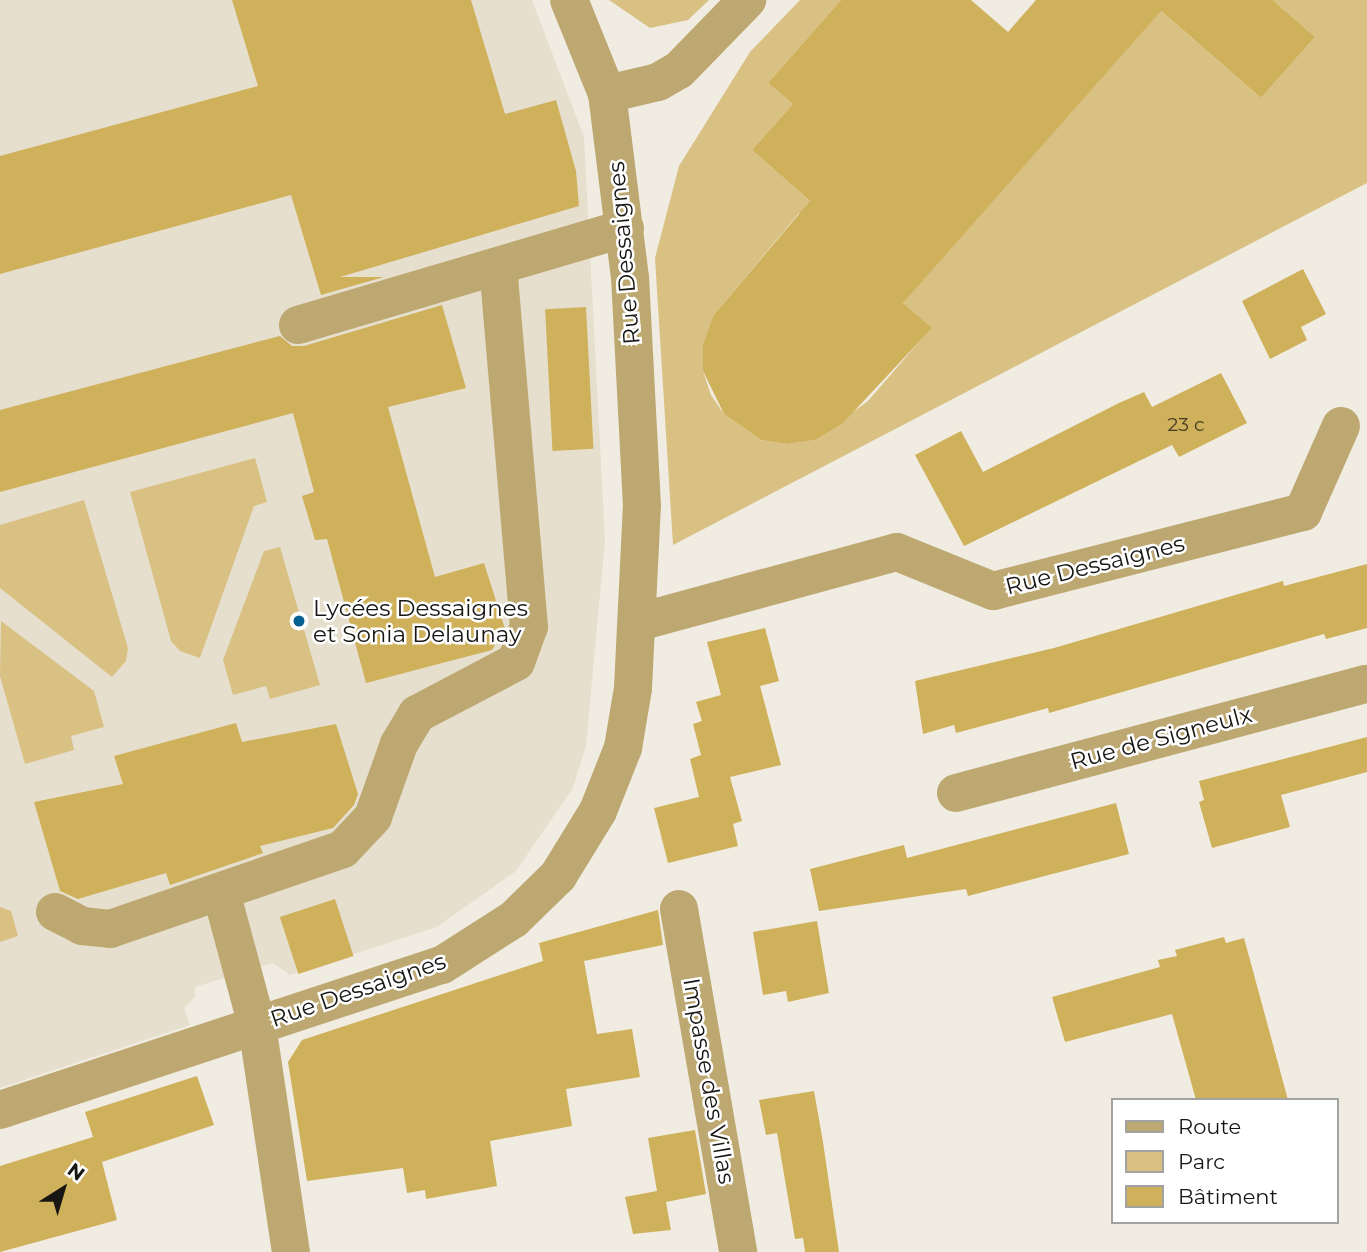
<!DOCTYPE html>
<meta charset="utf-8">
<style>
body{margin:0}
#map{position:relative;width:1367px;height:1252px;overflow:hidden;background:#f1ece2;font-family:Montserrat,sans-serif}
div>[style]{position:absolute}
.built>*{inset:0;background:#e6dfce}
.green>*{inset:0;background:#d9c184}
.building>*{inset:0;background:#cfb05b;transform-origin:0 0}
.minor>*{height:38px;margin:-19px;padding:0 19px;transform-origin:19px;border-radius:19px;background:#bda871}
.dots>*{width:19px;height:19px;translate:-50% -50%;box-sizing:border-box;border:4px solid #fff;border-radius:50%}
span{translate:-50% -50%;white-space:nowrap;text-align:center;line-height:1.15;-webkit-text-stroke:5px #fff;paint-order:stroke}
.number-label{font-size:19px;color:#453c24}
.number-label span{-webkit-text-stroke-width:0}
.street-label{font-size:23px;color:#171612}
.poi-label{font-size:23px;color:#171612}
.left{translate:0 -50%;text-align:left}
.legend{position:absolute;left:1111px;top:1098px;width:228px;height:126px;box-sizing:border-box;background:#fff;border:2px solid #a2a2a0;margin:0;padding:9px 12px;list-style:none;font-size:21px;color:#171612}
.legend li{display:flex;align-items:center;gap:14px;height:35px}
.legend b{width:35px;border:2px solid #a2a2a0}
.north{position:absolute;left:28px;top:1154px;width:70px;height:70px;-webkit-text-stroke:5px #fff;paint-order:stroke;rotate:37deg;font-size:19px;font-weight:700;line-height:28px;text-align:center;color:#171612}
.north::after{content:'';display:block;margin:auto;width:24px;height:32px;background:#171612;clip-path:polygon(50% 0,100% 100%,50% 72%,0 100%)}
</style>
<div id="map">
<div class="built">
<i style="clip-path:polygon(0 0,532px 0,584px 137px,605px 540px,586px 746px,573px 788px,516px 871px,437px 927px,290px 975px,273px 963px,195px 987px,195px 997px,184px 1008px,190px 1025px,0 1088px)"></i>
</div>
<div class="green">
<i style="clip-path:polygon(609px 0,709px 0,688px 20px,650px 28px)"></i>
<i style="clip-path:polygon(800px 0,841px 0,768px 83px,793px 104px,752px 150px,837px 225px,799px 213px,713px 316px,703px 344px,703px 371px,711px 395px,724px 414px,761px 440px,787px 444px,815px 440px,868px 401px,931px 328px,903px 303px,1148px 0,1261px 98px,1315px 37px,1273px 0,1367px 0,1367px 183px,673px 545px,655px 258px,679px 166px,750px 52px)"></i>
<i style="clip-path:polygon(255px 458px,267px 502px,254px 506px,200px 658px,180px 651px,171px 641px,130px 492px)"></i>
<i style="clip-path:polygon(84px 500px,128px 648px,126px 661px,112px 677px,0 588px,0 525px)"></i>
<i style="clip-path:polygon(280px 547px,320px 685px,270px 699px,266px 686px,233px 695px,223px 660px,264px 551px)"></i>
<i style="clip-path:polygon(1px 621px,94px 691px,104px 727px,71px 736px,74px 750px,25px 764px,0 676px)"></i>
<i style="clip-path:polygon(0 907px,11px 911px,18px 936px,0 942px)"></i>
</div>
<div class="building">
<i style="clip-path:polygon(232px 0,471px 0,505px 114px,556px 100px,576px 171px,579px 206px,340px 277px,384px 277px,321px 295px,291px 195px,0 274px,0 156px,258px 86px)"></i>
<i style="clip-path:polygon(841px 0,971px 0,1008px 32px,1036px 0,1273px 0,1315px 37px,1261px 98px,1161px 11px,903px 303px,932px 328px,843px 423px,815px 440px,787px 444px,761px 440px,724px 414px,703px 371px,703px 344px,713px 316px,810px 201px,752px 150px,793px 104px,768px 83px)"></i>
<i style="clip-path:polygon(1303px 269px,1326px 314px,1301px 327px,1307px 340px,1270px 359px,1242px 301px)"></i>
<i style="clip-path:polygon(442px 305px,466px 388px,388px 407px,435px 577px,484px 563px,505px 629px,492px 650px,366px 683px,327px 539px,315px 540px,302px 496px,314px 492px,293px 413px,0 492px,0 410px,280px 336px,292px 346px,304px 346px)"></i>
<i style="left:586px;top:307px;width:142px;height:41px;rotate:87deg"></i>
<i style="clip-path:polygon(1221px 373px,1247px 423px,1179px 457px,1172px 445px,964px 546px,915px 455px,961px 431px,983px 472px,1119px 403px,1144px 392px,1152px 407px)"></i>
<i style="clip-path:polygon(1367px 564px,1367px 628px,1326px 639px,1324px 634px,1049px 713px,1048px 708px,956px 733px,954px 725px,923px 734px,915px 681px,1054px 648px,1283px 581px,1284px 586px)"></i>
<i style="clip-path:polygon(765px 628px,779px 681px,760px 686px,781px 765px,730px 777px,742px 821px,733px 824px,738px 846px,668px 863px,654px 808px,699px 797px,690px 759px,701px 755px,693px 724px,702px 721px,696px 702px,721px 695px,707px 642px)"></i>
<i style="clip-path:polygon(236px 723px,242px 742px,336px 724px,358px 794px,354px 805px,333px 828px,260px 846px,263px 853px,170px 885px,166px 873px,78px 899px,60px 891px,34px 802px,123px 784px,114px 756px)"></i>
<i style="clip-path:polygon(1367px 737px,1367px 772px,1281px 795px,1290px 827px,1212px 848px,1199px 802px,1204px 800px,1199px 781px)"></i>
<i style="clip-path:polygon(1116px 803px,1129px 854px,968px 896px,966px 889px,819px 911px,810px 869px,904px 845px,907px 858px)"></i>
<i style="left:335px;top:899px;width:60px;height:58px;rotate:72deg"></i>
<i style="clip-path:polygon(658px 910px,663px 945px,584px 961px,597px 1034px,632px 1029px,640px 1077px,566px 1089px,572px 1126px,490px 1141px,497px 1186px,426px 1199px,425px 1190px,407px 1193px,403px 1168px,307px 1181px,288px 1062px,302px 1040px,543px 961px,539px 943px)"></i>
<i style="clip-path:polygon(817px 921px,829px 993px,788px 1002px,786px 991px,763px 995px,753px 932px)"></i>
<i style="clip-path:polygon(1224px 937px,1226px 943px,1244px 938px,1288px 1100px,1196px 1100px,1172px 1014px,1065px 1042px,1052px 997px,1160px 967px,1158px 960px,1177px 956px,1175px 950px)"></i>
<i style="clip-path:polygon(197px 1076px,214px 1125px,102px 1162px,117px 1220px,0 1252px,0 1166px,93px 1137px,85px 1112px)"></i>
<i style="clip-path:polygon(814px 1091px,823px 1142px,839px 1252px,805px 1252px,803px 1238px,795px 1239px,777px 1133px,766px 1135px,759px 1100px)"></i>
<i style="clip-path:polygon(695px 1130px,706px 1194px,666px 1202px,671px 1230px,633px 1234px,625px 1197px,657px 1191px,648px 1138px)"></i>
</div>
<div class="minor">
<i style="left:607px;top:94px;width:52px;rotate:-13.2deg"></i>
<i style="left:658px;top:82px;width:24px;rotate:-30deg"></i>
<i style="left:679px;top:70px;width:98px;rotate:-45.8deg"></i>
<i style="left:298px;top:325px;width:341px;rotate:-16.5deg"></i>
<i style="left:639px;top:622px;width:267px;rotate:-15.2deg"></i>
<i style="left:897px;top:552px;width:104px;rotate:22.1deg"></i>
<i style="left:993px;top:591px;width:320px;rotate:-14.3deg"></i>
<i style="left:1303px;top:512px;width:94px;rotate:-66.2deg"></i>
<i style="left:956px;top:793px;width:425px;rotate:-14.9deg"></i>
<i style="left:221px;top:892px;width:138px;rotate:74.9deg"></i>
<i style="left:257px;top:1025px;width:230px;rotate:81.5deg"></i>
<i style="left:679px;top:909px;width:348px;rotate:80.2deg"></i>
<i style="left:55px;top:912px;width:30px;rotate:27deg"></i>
<i style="left:82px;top:926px;width:28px;rotate:6deg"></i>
<i style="left:110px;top:929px;width:246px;rotate:-18.9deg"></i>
<i style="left:343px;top:849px;width:44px;rotate:-46.8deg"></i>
<i style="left:373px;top:817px;width:77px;rotate:-70.4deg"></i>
<i style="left:399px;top:744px;width:35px;rotate:-59deg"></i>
<i style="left:417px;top:714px;width:112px;rotate:-27.7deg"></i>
<i style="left:516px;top:662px;width:37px;rotate:-70deg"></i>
<i style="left:529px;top:627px;width:360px;rotate:-94.9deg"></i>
<i style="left:0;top:1110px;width:465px;rotate:-18.2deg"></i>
<i style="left:442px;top:965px;width:85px;rotate:-32.6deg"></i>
<i style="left:514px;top:919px;width:62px;rotate:-44.3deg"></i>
<i style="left:558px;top:876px;width:76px;rotate:-58.4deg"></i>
<i style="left:598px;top:811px;width:68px;rotate:-68.4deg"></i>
<i style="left:623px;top:748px;width:61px;rotate:-80.5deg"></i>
<i style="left:633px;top:688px;width:182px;rotate:-87.2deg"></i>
<i style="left:642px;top:506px;width:228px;rotate:-93deg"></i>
<i style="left:630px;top:278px;width:185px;rotate:-97.1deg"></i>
<i style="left:607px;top:94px;width:101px;rotate:-112deg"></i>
</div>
<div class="dots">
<i style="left:299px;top:621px;background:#056091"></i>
</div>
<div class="number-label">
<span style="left:1186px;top:425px">23 c</span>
</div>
<div class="street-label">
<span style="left:624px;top:253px;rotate:-95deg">Rue Dessaignes</span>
<span style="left:1095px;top:565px;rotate:-14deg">Rue Dessaignes</span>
<span style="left:1161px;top:738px;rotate:-15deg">Rue de Signeulx</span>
<span style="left:358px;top:990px;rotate:-19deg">Rue Dessaignes</span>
<span style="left:709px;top:1081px;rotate:80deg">Impasse des Villas</span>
</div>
<div class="poi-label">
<span class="left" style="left:313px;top:621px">Lycées Dessaignes<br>et Sonia Delaunay</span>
</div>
<ul class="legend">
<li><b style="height:9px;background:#bda871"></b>Route</li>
<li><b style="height:19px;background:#d9c184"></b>Parc</li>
<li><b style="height:19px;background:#cfb05b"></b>Bâtiment</li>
</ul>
<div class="north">N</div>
</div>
